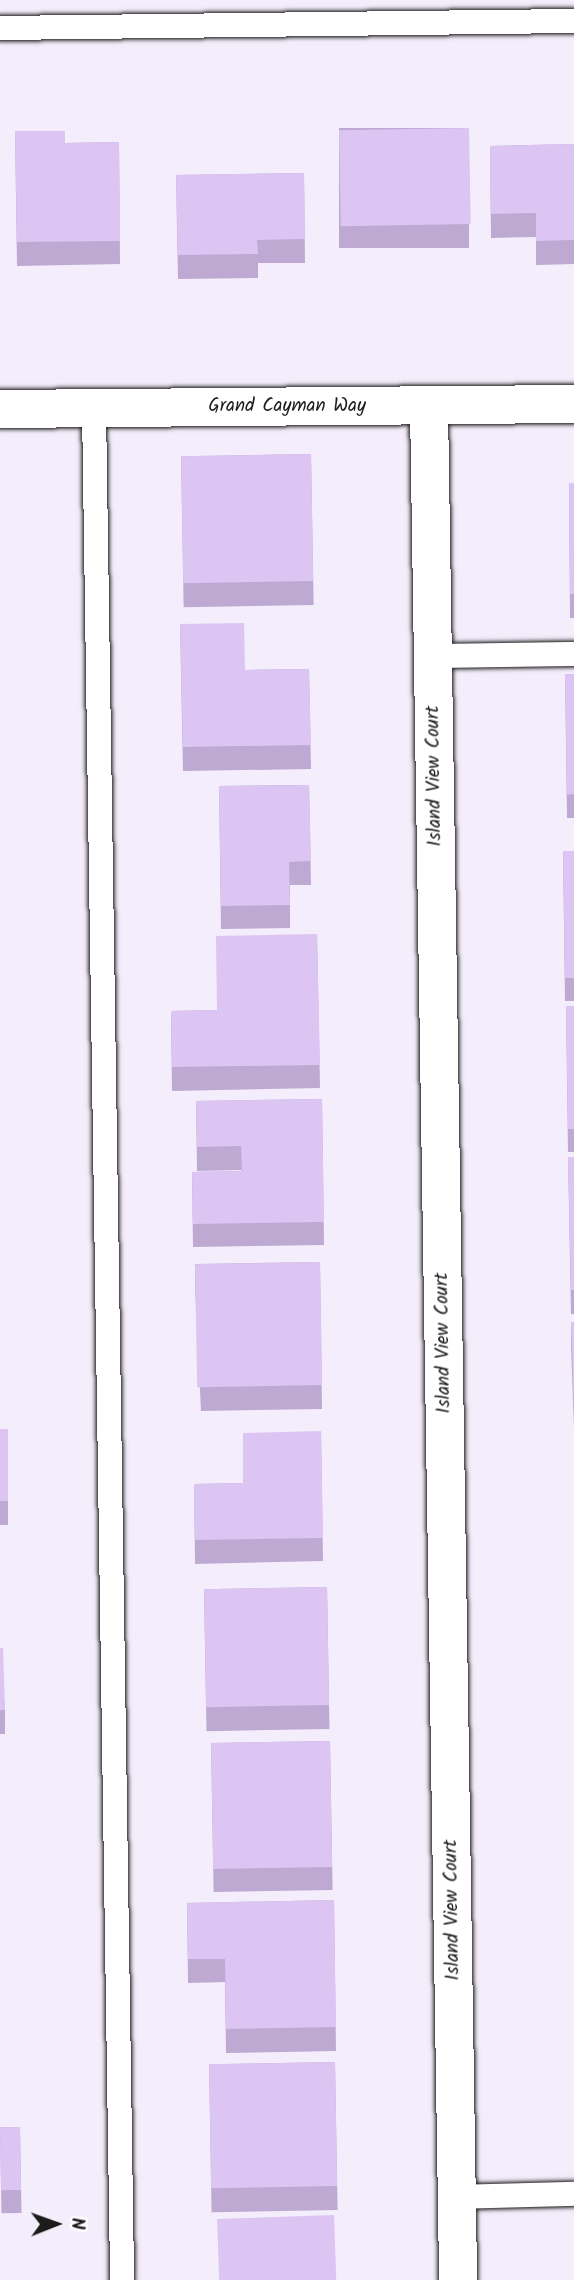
<!DOCTYPE html>
<style>
body{margin:0}
#map{position:relative;width:574px;height:2280px;overflow:hidden;background:#f4edfb;font-family:Kalam,sans-serif}
div>[style]{position:absolute}
.roads{filter:drop-shadow(0 0 2px #1c1c1c) drop-shadow(0 0 2px #1c1c1c)}
.service>*{height:24px;margin:-12px;padding:0 12px;transform-origin:12px;border-radius:12px;background:#fff}
.minor>*{height:38px;margin:-19px;padding:0 19px;transform-origin:19px;border-radius:19px;background:#fff}
.wall>*{inset:0;background:#bda9d1;transform-origin:0 0}
.building>*{inset:0;background:#dcc4f3;transform-origin:0 0}
span{translate:-50% -50%;white-space:nowrap;text-align:center;line-height:1.15;-webkit-text-stroke:5px #fff;paint-order:stroke}
.street-label{font-size:19px;color:#1c1c1c}
.north{position:absolute;left:21px;top:2189px;width:70px;height:70px;-webkit-text-stroke:5px #fff;paint-order:stroke;rotate:89deg;font-size:19px;font-weight:700;line-height:28px;text-align:center;color:#1c1c1c}
.north::after{content:'';display:block;margin:auto;width:24px;height:32px;background:#1c1c1c;clip-path:polygon(50% 0,100% 100%,50% 72%,0 100%)}
</style>
<div id="map">
<div class="roads">
<div class="service">
<i style="left:0;top:28px;width:574px;rotate:-0.7deg"></i>
<i style="left:94px;top:408px;width:1872px;rotate:89.14deg"></i>
<i style="left:433px;top:656px;width:141px;rotate:-0.8deg"></i>
<i style="left:456px;top:2197px;width:118px;rotate:-1.5deg"></i>
</div>
<div class="minor">
<i style="left:429px;top:406px;width:1874px;rotate:89.11deg"></i>
<i style="left:0;top:409px;width:574px;rotate:-0.5deg"></i>
</div>
</div>
<div class="wall">
<i style="left:469px;top:128px;width:120px;height:130px;rotate:90deg"></i>
<i style="clip-path:polygon(15px 131px,65px 143px,119px 142px,120px 264px,17px 266px)"></i>
<i style="clip-path:polygon(574px 144px,574px 264px,536px 265px,536px 237px,491px 238px,490px 146px)"></i>
<i style="clip-path:polygon(304px 173px,305px 263px,258px 263px,258px 278px,178px 279px,176px 175px)"></i>
<i style="left:311px;top:454px;width:151px;height:130px;rotate:89deg"></i>
<i style="clip-path:polygon(569px 483px,574px 483px,574px 618px,570px 618px)"></i>
<i style="clip-path:polygon(180px 624px,245px 670px,309px 669px,311px 769px,183px 771px)"></i>
<i style="clip-path:polygon(565px 674px,574px 674px,574px 818px,567px 818px)"></i>
<i style="clip-path:polygon(309px 785px,311px 885px,290px 885px,290px 928px,221px 929px,219px 786px)"></i>
<i style="clip-path:polygon(563px 851px,574px 851px,574px 1001px,565px 1001px)"></i>
<i style="clip-path:polygon(317px 934px,320px 1088px,172px 1091px,171px 1011px,217px 1010px)"></i>
<i style="clip-path:polygon(566px 1006px,574px 1006px,574px 1152px,568px 1152px)"></i>
<i style="clip-path:polygon(322px 1099px,324px 1245px,193px 1247px,192px 1172px,241px 1171px,241px 1170px,197px 1171px,196px 1101px)"></i>
<i style="clip-path:polygon(568px 1157px,574px 1157px,574px 1314px,571px 1314px)"></i>
<i style="clip-path:polygon(320px 1262px,322px 1409px,201px 1411px,195px 1287px,195px 1264px)"></i>
<i style="clip-path:polygon(571px 1322px,574px 1322px,574px 1428px,571px 1346px)"></i>
<i style="left:0;top:1429px;width:8px;height:96px"></i>
<i style="clip-path:polygon(321px 1431px,323px 1561px,195px 1564px,194px 1484px,243px 1483px)"></i>
<i style="left:327px;top:1587px;width:142px;height:123px;rotate:89deg"></i>
<i style="clip-path:polygon(0 1648px,5px 1710px,5px 1734px,0 1734px)"></i>
<i style="left:330px;top:1741px;width:149px;height:119px;rotate:89deg"></i>
<i style="clip-path:polygon(334px 1900px,336px 2051px,226px 2053px,225px 1982px,188px 1983px,187px 1903px)"></i>
<i style="left:335px;top:2062px;width:148px;height:126px;rotate:89deg"></i>
<i style="left:20px;top:2127px;width:86px;height:20px;rotate:89deg"></i>
</div>
<div class="building">
<i style="left:469px;top:128px;width:96px;height:130px;rotate:89deg"></i>
<i style="clip-path:polygon(15px 131px,65px 131px,65px 143px,119px 142px,120px 241px,17px 242px)"></i>
<i style="clip-path:polygon(574px 144px,574px 240px,536px 241px,536px 213px,491px 214px,490px 146px)"></i>
<i style="clip-path:polygon(304px 173px,305px 239px,257px 240px,258px 254px,178px 255px,176px 175px)"></i>
<i style="left:311px;top:454px;width:127px;height:130px;rotate:89deg"></i>
<i style="clip-path:polygon(569px 483px,574px 483px,574px 594px,570px 594px)"></i>
<i style="clip-path:polygon(244px 623px,245px 670px,309px 669px,311px 745px,183px 747px,180px 624px)"></i>
<i style="clip-path:polygon(565px 674px,574px 674px,574px 794px,567px 795px)"></i>
<i style="clip-path:polygon(309px 785px,311px 861px,289px 862px,290px 905px,221px 906px,219px 786px)"></i>
<i style="clip-path:polygon(563px 851px,574px 851px,574px 978px,565px 978px)"></i>
<i style="clip-path:polygon(317px 934px,320px 1065px,172px 1067px,171px 1011px,217px 1010px,216px 936px)"></i>
<i style="clip-path:polygon(566px 1006px,574px 1006px,574px 1129px,568px 1129px)"></i>
<i style="clip-path:polygon(322px 1099px,324px 1222px,193px 1224px,192px 1172px,242px 1171px,241px 1146px,197px 1147px,196px 1101px)"></i>
<i style="clip-path:polygon(568px 1157px,574px 1157px,574px 1290px,571px 1290px)"></i>
<i style="left:320px;top:1262px;width:123px;height:125px;rotate:89deg"></i>
<i style="clip-path:polygon(571px 1322px,574px 1322px,574px 1405px)"></i>
<i style="left:0;top:1429px;width:8px;height:72px"></i>
<i style="clip-path:polygon(321px 1431px,323px 1538px,195px 1540px,194px 1484px,243px 1483px,243px 1433px)"></i>
<i style="left:327px;top:1587px;width:118px;height:123px;rotate:89deg"></i>
<i style="clip-path:polygon(0 1648px,3px 1648px,5px 1710px,0 1710px)"></i>
<i style="left:330px;top:1741px;width:126px;height:119px;rotate:89deg"></i>
<i style="clip-path:polygon(334px 1900px,336px 2027px,226px 2029px,225px 1959px,188px 1959px,187px 1903px)"></i>
<i style="left:335px;top:2062px;width:124px;height:126px;rotate:89deg"></i>
<i style="left:20px;top:2127px;width:63px;height:20px;rotate:89deg"></i>
<i style="left:334px;top:2215px;width:65px;height:117px;rotate:88deg"></i>
</div>
<div class="street-label">
<span style="left:287px;top:407px">Grand Cayman Way</span>
<span style="left:435px;top:776px;rotate:-91deg">Island View Court</span>
<span style="left:444px;top:1343px;rotate:-91deg">Island View Court</span>
<span style="left:453px;top:1910px;rotate:-91deg">Island View Court</span>
</div>
<div class="north">N</div>
</div>
